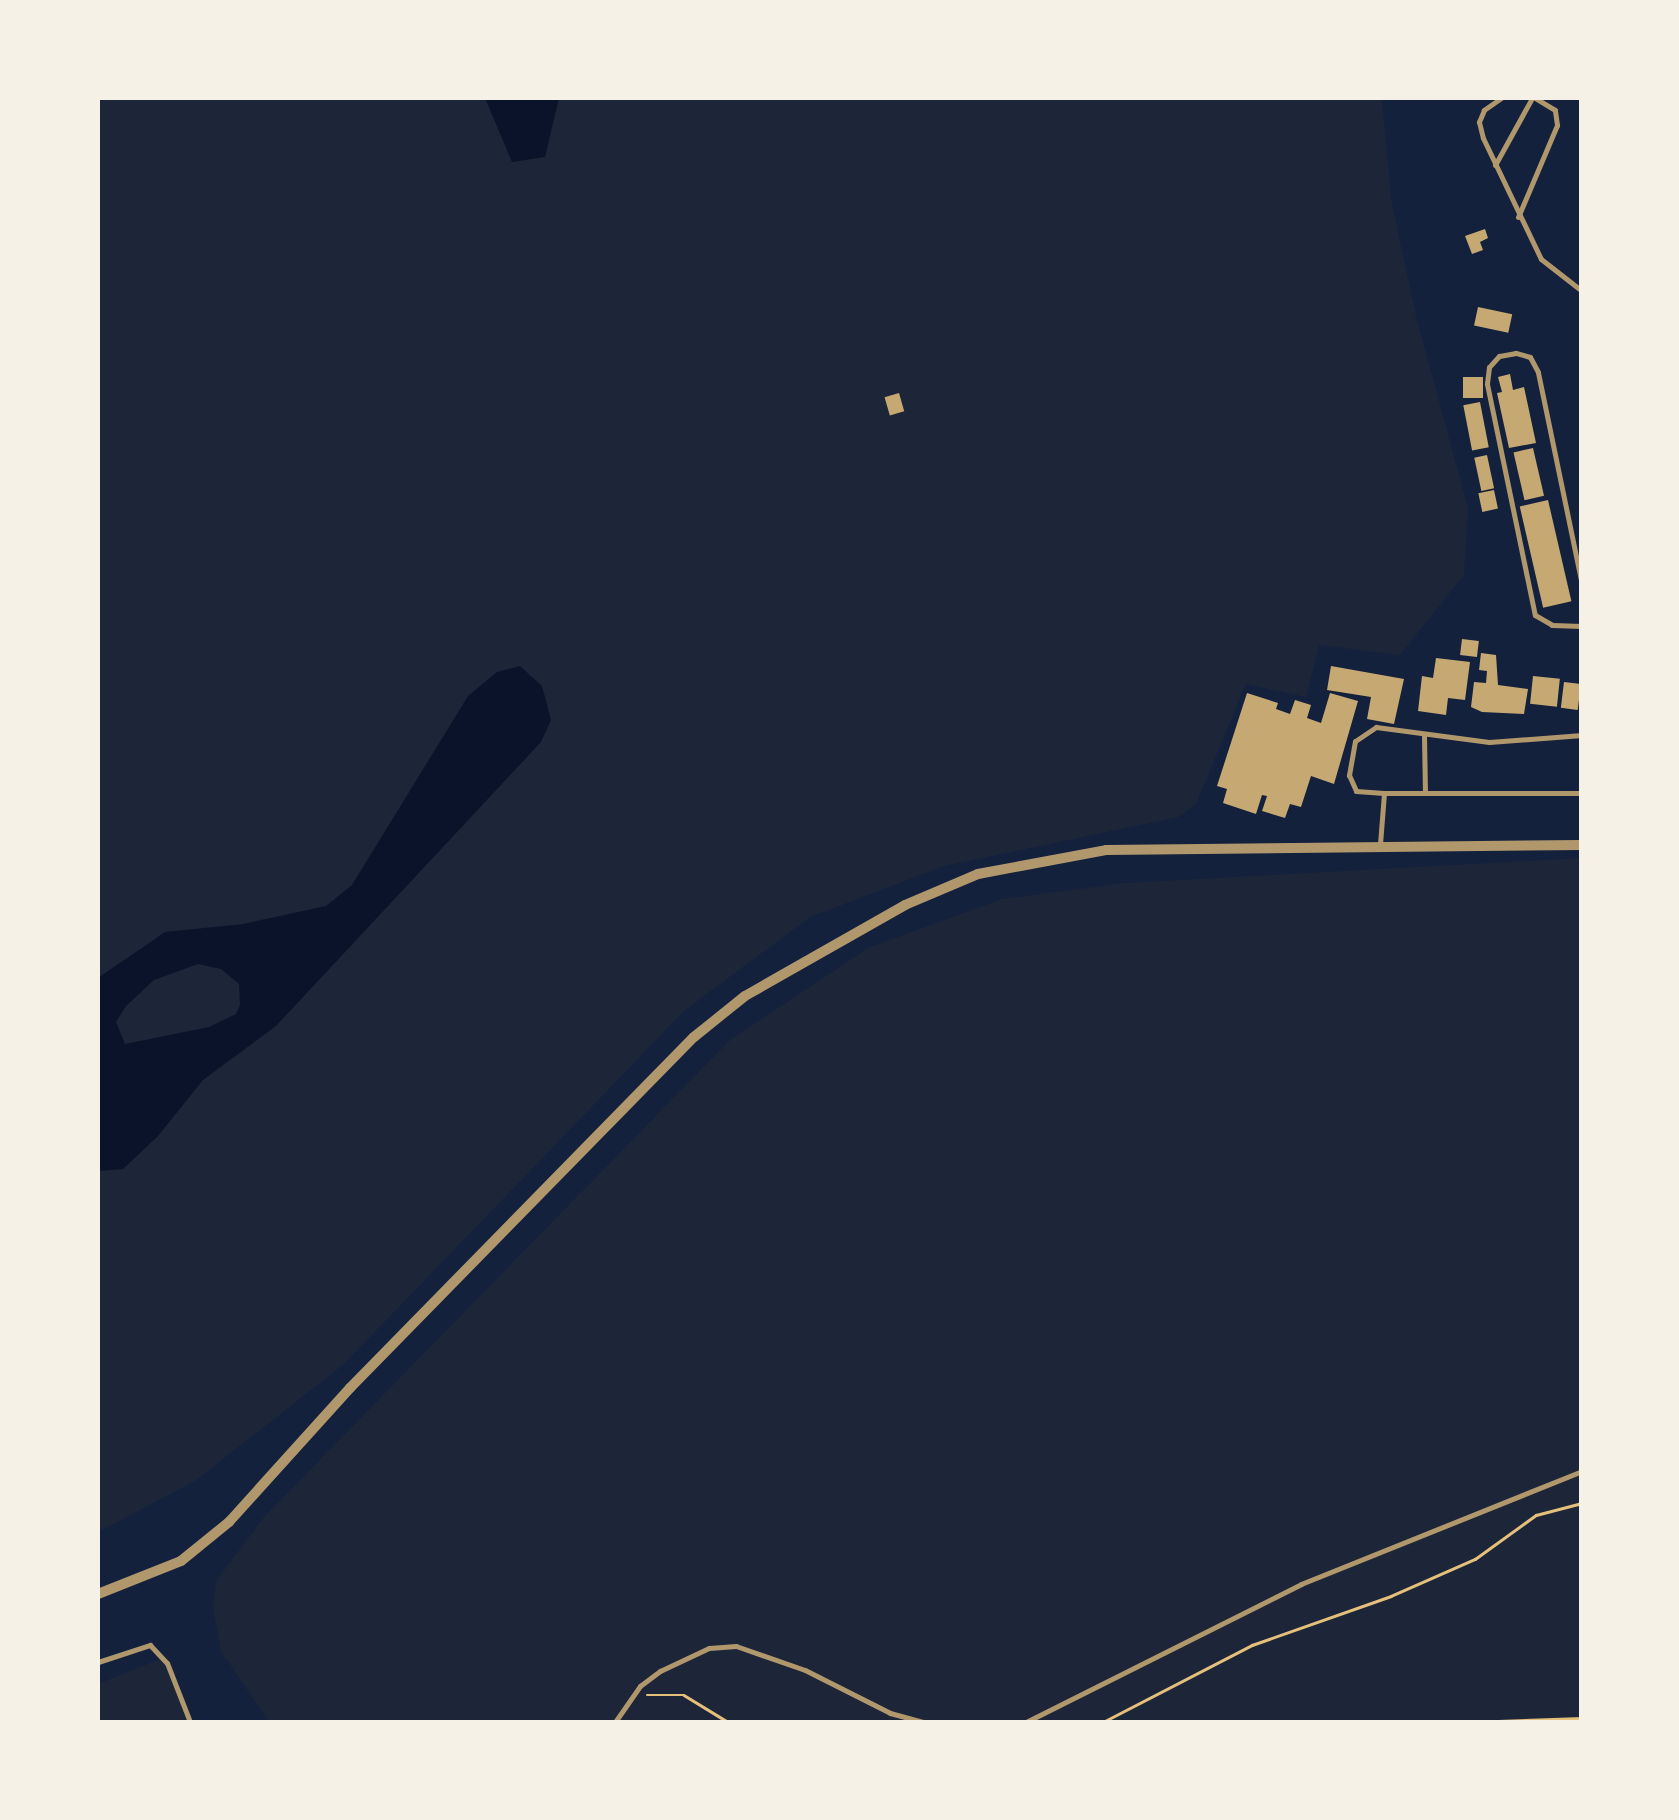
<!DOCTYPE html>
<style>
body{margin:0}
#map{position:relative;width:1679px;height:1820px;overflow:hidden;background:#14213d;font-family:Lora,serif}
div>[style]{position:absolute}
.green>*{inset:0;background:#1d2539}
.water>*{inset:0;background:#0b132b}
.building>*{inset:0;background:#c6a872;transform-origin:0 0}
.path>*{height:2.5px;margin:-1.25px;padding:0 1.25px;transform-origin:1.25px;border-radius:1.25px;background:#e5c07b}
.service>*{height:5px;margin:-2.5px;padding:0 2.5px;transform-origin:2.5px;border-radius:2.5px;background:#b1986c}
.minor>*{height:10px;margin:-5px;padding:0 5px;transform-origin:5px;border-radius:5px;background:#b1986c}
span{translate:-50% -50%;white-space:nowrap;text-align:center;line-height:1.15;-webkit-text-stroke:10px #f6f1e7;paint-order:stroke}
.frame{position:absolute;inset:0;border:100px solid #f6f1e7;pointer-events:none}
</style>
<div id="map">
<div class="green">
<i style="clip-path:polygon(98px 98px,1382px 98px,1391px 199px,1416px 316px,1468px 508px,1464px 575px,1400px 655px,1319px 645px,1306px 697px,1246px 684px,1196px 804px,1178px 817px,944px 866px,810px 917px,684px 1011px,344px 1364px,195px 1481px,98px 1532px)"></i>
<i style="clip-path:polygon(1581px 858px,1581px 1722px,269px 1722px,221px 1651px,213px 1608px,216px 1581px,264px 1517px,730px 1040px,868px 948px,1002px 899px,1125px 883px)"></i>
<i style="clip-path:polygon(162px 1658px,188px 1722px,98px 1722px,98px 1684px)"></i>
</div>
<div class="water">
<i style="clip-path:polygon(485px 98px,559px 98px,545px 157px,512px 162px)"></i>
<i style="clip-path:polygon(evenodd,520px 666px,542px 686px,551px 720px,541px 742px,276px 1026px,203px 1080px,158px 1136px,123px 1169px,98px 1171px,98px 978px,165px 932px,243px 924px,326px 906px,352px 885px,468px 696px,497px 672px,520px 666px,198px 964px,221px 969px,239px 984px,240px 1005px,236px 1014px,209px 1027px,125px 1044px,116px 1022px,126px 1006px,154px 980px,198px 964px)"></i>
</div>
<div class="building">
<i style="clip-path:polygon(1485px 229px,1488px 238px,1480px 242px,1483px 250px,1472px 254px,1465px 236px)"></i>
<i style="left:1478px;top:307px;width:35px;height:19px;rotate:12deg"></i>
<i style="clip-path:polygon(1510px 374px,1513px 390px,1524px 387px,1536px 443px,1509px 448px,1497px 393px,1502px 392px,1498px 377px)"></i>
<i style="left:1463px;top:377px;width:20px;height:21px"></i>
<i style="left:899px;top:393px;width:19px;height:15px;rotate:74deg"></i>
<i style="left:1480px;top:402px;width:46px;height:17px;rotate:79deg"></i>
<i style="left:1533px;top:448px;width:49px;height:20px;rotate:77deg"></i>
<i style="left:1487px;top:455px;width:34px;height:13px;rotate:78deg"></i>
<i style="left:1494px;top:490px;width:19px;height:16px;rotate:78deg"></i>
<i style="left:1548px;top:500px;width:104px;height:29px;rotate:77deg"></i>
<i style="left:1462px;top:639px;width:17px;height:16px;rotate:7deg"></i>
<i style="clip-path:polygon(1481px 653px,1496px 655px,1498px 685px,1528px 689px,1524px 714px,1482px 712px,1471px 707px,1474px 682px,1486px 683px,1487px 671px,1479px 670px)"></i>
<i style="clip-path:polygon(1436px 658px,1470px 662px,1465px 700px,1448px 698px,1446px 715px,1418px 711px,1422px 676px,1433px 678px)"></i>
<i style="clip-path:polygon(1331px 666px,1404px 679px,1394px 724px,1367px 719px,1371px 697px,1327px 690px)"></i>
<i style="left:1533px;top:676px;width:27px;height:28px;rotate:6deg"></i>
<i style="left:1564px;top:682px;width:17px;height:26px;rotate:7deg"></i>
<i style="clip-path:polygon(1247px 693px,1278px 703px,1276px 709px,1290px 714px,1295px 700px,1311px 705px,1307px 718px,1321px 723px,1330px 693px,1358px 701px,1334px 784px,1311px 776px,1301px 807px,1290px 804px,1285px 818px,1262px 811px,1267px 796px,1262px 795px,1256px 814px,1223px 803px,1227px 789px,1217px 786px)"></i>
</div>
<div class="path">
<i style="left:647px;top:1695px;width:37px"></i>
<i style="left:684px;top:1695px;width:52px;rotate:31.5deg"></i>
<i style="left:1103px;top:1722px;width:168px;rotate:-27.3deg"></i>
<i style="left:1252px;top:1645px;width:147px;rotate:-19.4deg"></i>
<i style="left:1391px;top:1596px;width:92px;rotate:-23.8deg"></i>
<i style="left:1475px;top:1559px;width:75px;rotate:-35.8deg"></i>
<i style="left:1536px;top:1515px;width:48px;rotate:-14.6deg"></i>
<i style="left:1471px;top:1722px;width:111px;rotate:-2.1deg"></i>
</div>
<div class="service">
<i style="left:1501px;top:98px;width:21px;rotate:145deg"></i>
<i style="left:1484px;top:110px;width:13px;rotate:113deg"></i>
<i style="left:1479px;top:122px;width:16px;rotate:76deg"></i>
<i style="left:1483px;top:138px;width:134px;rotate:64.4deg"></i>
<i style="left:1541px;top:259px;width:52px;rotate:38deg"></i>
<i style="left:1495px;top:165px;width:77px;rotate:-61.1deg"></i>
<i style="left:1518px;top:217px;width:100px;rotate:-67deg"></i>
<i style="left:1557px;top:125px;width:15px;rotate:-98deg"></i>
<i style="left:1555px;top:110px;width:23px;rotate:-149deg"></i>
<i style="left:1582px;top:585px;width:217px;rotate:-101.7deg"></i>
<i style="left:1538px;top:372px;width:17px;rotate:-118deg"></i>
<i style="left:1530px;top:357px;width:15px;rotate:-164deg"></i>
<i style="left:1516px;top:353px;width:17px;rotate:170deg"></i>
<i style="left:1499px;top:356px;width:15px;rotate:132deg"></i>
<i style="left:1489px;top:367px;width:17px;rotate:97deg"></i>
<i style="left:1487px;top:384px;width:236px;rotate:78.3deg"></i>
<i style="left:1535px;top:615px;width:20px;rotate:30deg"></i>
<i style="left:1552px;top:625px;width:30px;rotate:2deg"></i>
<i style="left:1582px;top:735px;width:93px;rotate:175.7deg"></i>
<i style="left:1489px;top:742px;width:114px;rotate:-172.4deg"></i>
<i style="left:1376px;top:727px;width:25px;rotate:146deg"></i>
<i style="left:1355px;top:741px;width:35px;rotate:100deg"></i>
<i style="left:1349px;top:775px;width:17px;rotate:66deg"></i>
<i style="left:1356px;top:791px;width:28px;rotate:4deg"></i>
<i style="left:1384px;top:793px;width:198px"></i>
<i style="left:1424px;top:736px;width:57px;rotate:89deg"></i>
<i style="left:1380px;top:844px;width:51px;rotate:-85.5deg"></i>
<i style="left:98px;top:1662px;width:55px;rotate:-18.1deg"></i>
<i style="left:150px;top:1645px;width:25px;rotate:47deg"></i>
<i style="left:167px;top:1663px;width:63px;rotate:68.7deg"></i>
<i style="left:615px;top:1722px;width:44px;rotate:-55.2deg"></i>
<i style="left:640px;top:1686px;width:25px;rotate:-37deg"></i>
<i style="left:660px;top:1671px;width:54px;rotate:-25.1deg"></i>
<i style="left:709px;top:1648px;width:27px;rotate:-4deg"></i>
<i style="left:736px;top:1646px;width:73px;rotate:19.2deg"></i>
<i style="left:805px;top:1670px;width:95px;rotate:26.8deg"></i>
<i style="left:890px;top:1713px;width:34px;rotate:15deg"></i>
<i style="left:1026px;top:1722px;width:308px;rotate:-26.6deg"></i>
<i style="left:1301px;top:1584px;width:303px;rotate:-21.9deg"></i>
</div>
<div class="minor">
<i style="left:98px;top:1594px;width:89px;rotate:-21.7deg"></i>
<i style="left:181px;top:1561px;width:62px;rotate:-39.1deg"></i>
<i style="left:229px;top:1522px;width:181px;rotate:-47.9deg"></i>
<i style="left:350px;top:1388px;width:491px;rotate:-45.6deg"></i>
<i style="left:694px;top:1037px;width:65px;rotate:-38.8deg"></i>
<i style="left:745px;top:996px;width:184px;rotate:-29.6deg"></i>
<i style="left:905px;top:905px;width:79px;rotate:-23deg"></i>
<i style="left:978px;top:874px;width:130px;rotate:-10.6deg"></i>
<i style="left:1106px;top:850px;width:476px;rotate:-0.6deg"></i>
</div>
<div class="frame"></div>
</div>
